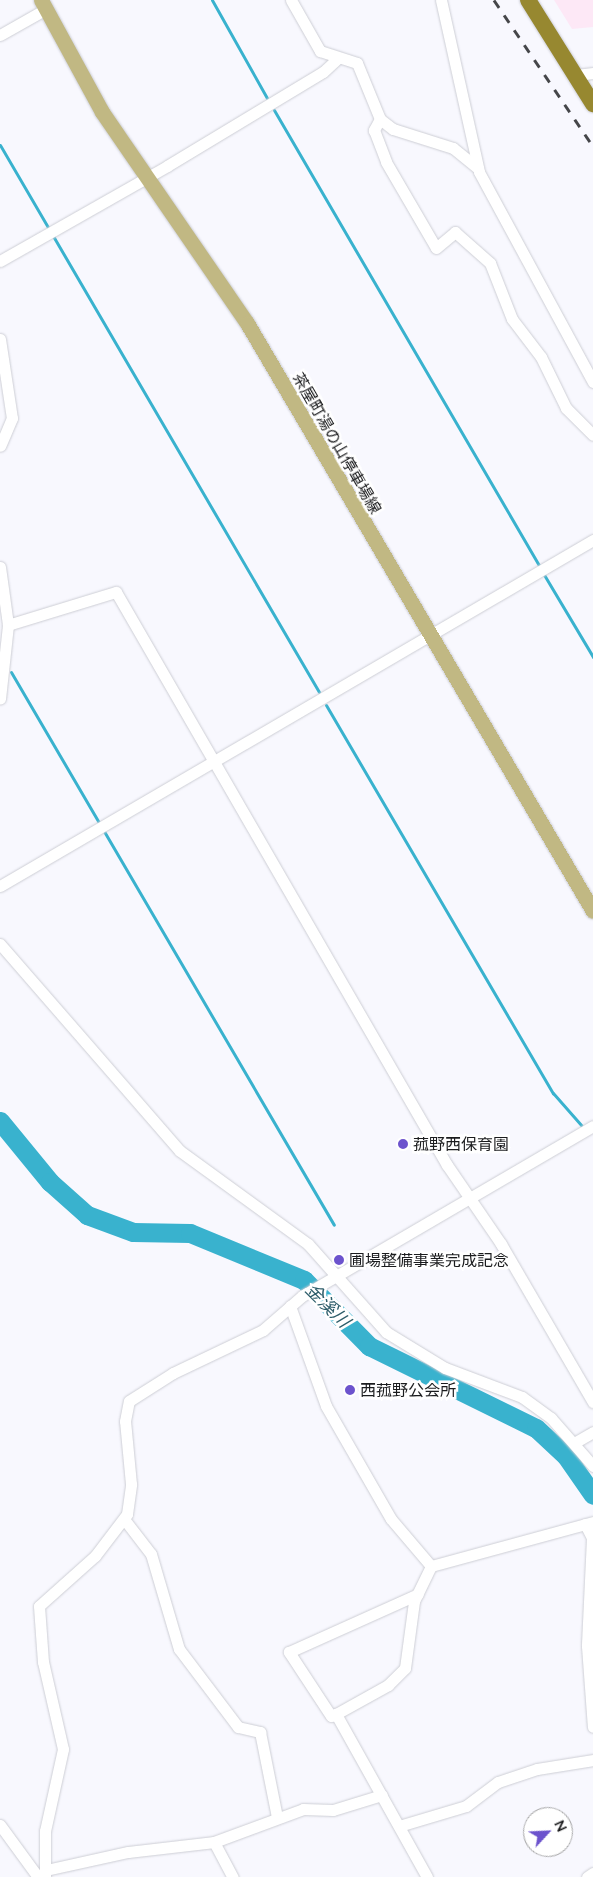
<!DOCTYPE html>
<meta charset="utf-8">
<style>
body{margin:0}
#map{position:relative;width:593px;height:1877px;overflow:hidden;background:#f8f8fe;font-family:Lato,"Noto Sans JP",sans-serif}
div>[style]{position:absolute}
.industrial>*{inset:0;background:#fde8f6}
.stream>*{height:3px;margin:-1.5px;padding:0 1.5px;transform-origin:1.5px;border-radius:1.5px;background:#39b2ce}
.river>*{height:19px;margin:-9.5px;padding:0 9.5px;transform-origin:9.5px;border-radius:9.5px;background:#39b2ce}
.roads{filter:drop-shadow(0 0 1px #cdced5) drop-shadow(0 0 1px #cdced5)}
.minor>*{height:11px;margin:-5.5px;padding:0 5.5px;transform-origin:5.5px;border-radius:5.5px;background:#fff}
.major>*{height:15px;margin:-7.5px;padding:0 7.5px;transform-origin:7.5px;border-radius:7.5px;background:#c1b883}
.highway>*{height:16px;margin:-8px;padding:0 8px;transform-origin:8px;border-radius:8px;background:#978830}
.rail>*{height:3px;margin-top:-1.5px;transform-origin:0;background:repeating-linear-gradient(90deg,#454649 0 9px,transparent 0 18px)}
.dots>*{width:14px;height:14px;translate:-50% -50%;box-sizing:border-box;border:2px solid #fff;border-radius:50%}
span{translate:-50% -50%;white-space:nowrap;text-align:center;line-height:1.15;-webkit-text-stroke:5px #fff;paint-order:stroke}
.street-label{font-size:16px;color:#1b1c1e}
.poi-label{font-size:16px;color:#1b1c1e}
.left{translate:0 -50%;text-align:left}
.water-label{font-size:18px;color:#2d5d6a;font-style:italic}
.north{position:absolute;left:523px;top:1807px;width:50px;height:50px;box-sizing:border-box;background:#fff;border:1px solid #a4a4a5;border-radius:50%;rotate:65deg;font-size:14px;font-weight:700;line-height:20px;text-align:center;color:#1b1c1e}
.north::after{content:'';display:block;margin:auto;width:18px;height:22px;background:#6c53cd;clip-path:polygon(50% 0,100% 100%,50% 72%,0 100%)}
</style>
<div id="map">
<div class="industrial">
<i style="clip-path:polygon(554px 0,593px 0,593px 27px,572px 29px)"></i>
</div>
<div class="stream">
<i style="left:212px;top:0;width:112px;rotate:60.7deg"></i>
<i style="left:274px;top:110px;width:529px;rotate:59.8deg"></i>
<i style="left:0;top:145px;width:633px;rotate:59.75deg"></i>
<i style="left:543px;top:573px;width:98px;rotate:59.2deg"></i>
<i style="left:11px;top:672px;width:640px;rotate:59.71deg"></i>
<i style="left:326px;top:705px;width:450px;rotate:59.7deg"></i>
<i style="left:553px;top:1093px;width:43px;rotate:48.8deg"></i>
</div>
<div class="river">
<i style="left:0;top:1121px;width:79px;rotate:50.7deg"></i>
<i style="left:50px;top:1182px;width:50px;rotate:41.7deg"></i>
<i style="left:87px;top:1215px;width:49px;rotate:20.3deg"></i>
<i style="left:133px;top:1232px;width:57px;rotate:1deg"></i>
<i style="left:190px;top:1233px;width:123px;rotate:22.4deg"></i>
<i style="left:304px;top:1280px;width:93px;rotate:45.4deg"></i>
<i style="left:369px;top:1346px;width:186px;rotate:26.2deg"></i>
<i style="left:536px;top:1428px;width:41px;rotate:43deg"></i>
<i style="left:566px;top:1456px;width:47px;rotate:55.3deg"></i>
</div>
<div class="roads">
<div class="minor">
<i style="left:291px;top:0;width:59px;rotate:60.4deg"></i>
<i style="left:320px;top:51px;width:39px;rotate:18deg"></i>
<i style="left:357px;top:63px;width:61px;rotate:67.7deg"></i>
<i style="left:380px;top:119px;width:16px;rotate:38deg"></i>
<i style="left:393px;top:129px;width:63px;rotate:17.6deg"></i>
<i style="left:453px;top:148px;width:32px;rotate:39deg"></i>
<i style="left:441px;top:0;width:176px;rotate:77.5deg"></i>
<i style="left:479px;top:172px;width:239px;rotate:61.5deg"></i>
<i style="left:0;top:35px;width:53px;rotate:-29.5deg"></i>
<i style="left:576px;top:75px;width:17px;rotate:-7deg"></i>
<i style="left:380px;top:119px;width:13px;rotate:119deg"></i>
<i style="left:374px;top:130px;width:34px;rotate:69deg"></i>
<i style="left:386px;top:162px;width:99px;rotate:59.8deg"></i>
<i style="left:436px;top:248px;width:25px;rotate:-40deg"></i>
<i style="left:455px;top:232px;width:47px;rotate:41.5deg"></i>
<i style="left:490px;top:263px;width:60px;rotate:68.6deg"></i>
<i style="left:512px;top:319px;width:48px;rotate:52.7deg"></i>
<i style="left:541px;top:357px;width:57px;rotate:63.9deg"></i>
<i style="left:566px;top:408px;width:38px;rotate:45deg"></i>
<i style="left:0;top:261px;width:192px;rotate:-29.6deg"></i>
<i style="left:167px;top:166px;width:182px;rotate:-31.1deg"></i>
<i style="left:323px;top:72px;width:21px;rotate:-43deg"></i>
<i style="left:0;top:339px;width:80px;rotate:81.4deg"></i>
<i style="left:12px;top:418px;width:30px;rotate:113deg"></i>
<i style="left:0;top:567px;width:59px;rotate:82.1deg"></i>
<i style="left:8px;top:625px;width:74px;rotate:96.2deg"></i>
<i style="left:8px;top:625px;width:113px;rotate:-17deg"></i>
<i style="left:116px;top:592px;width:662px;rotate:59.99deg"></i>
<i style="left:447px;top:1165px;width:96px;rotate:55.6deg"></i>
<i style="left:501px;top:1244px;width:183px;rotate:59.8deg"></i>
<i style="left:0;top:886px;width:687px;rotate:-30.26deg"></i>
<i style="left:0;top:944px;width:274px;rotate:49deg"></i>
<i style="left:180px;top:1151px;width:158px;rotate:36deg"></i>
<i style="left:308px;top:1244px;width:118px;rotate:48.4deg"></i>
<i style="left:386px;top:1332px;width:69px;rotate:31.4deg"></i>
<i style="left:445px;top:1368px;width:82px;rotate:20.6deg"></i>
<i style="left:522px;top:1397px;width:36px;rotate:36deg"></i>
<i style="left:551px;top:1418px;width:64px;rotate:48.8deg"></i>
<i style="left:290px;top:1306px;width:106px;rotate:70.2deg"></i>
<i style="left:326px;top:1406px;width:130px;rotate:60.1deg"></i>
<i style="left:391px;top:1519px;width:62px;rotate:49.6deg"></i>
<i style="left:574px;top:1443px;width:22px;rotate:-30deg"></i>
<i style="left:124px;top:1519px;width:44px;rotate:52.4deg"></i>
<i style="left:151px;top:1554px;width:99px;rotate:73.6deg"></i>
<i style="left:179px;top:1649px;width:98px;rotate:52.9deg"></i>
<i style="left:238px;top:1727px;width:23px;rotate:13deg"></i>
<i style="left:260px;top:1732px;width:87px;rotate:78.7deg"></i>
<i style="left:585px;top:1524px;width:16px;rotate:63deg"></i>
<i style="left:592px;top:1538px;width:108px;rotate:92.7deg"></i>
<i style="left:587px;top:1646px;width:81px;rotate:85.8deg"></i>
<i style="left:336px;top:1714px;width:5px;rotate:158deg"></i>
<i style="left:331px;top:1716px;width:77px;rotate:-123.3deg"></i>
<i style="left:289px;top:1652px;width:141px;rotate:-24.2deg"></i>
<i style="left:0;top:1825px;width:64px;rotate:53.8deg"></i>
<i style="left:399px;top:1826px;width:70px;rotate:-16.6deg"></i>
<i style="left:466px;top:1806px;width:40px;rotate:-37deg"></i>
<i style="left:498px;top:1782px;width:41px;rotate:-18.4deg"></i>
<i style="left:537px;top:1769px;width:57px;rotate:-9.1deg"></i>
<i style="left:214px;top:1842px;width:40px;rotate:62deg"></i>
<i style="left:46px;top:1870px;width:84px;rotate:-12.4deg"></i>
<i style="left:128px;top:1852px;width:87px;rotate:-6.6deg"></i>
<i style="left:214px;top:1842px;width:95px;rotate:-20.3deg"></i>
<i style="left:303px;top:1809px;width:30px;rotate:2deg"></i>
<i style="left:333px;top:1810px;width:51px;rotate:-17deg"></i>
<i style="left:45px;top:1877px;width:46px;rotate:-90deg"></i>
<i style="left:45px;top:1831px;width:84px;rotate:-77.6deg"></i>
<i style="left:63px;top:1749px;width:89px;rotate:-102.9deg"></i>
<i style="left:43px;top:1662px;width:56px;rotate:-94.1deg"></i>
<i style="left:39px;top:1606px;width:75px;rotate:-41.8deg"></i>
<i style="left:95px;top:1556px;width:53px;rotate:-52.7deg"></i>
<i style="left:127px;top:1514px;width:30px;rotate:-82deg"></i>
<i style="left:131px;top:1484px;width:63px;rotate:-95.4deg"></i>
<i style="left:125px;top:1421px;width:20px;rotate:-79deg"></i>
<i style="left:129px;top:1401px;width:52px;rotate:-32.5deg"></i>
<i style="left:173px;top:1373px;width:100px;rotate:-25.5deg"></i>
<i style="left:263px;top:1330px;width:52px;rotate:-41.1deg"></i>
<i style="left:302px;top:1296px;width:337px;rotate:-30.3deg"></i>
<i style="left:427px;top:1877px;width:187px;rotate:-119.2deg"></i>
<i style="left:336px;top:1714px;width:60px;rotate:-29.1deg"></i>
<i style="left:388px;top:1685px;width:24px;rotate:-45deg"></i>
<i style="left:405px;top:1668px;width:68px;rotate:-82.3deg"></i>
<i style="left:414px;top:1601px;width:39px;rotate:-64deg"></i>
<i style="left:431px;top:1566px;width:168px;rotate:-15.2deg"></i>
<i style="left:587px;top:1877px;width:7px;rotate:-34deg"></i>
</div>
<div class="major">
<i style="left:41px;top:0;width:128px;rotate:61.4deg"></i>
<i style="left:102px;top:112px;width:256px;rotate:55.5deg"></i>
<i style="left:247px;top:323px;width:682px;rotate:59.53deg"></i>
</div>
<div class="highway">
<i style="left:528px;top:0;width:123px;rotate:58deg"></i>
</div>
</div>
<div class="rail">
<i style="left:494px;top:0;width:176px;rotate:55.9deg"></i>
</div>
<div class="dots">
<i style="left:403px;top:1144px;background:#6c53cd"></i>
<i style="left:339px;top:1260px;background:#6c53cd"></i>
<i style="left:350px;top:1390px;background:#6c53cd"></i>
</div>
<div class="street-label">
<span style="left:337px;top:443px;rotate:60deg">茶屋町湯の山停車場線</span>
</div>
<div class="poi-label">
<span class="left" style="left:413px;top:1144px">菰野西保育園</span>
<span class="left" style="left:349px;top:1260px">圃場整備事業完成記念</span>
<span class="left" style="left:360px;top:1390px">西菰野公会所</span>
</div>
<div class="water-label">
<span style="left:328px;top:1305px;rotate:45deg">金溪川</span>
</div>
<div class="north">N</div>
</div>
